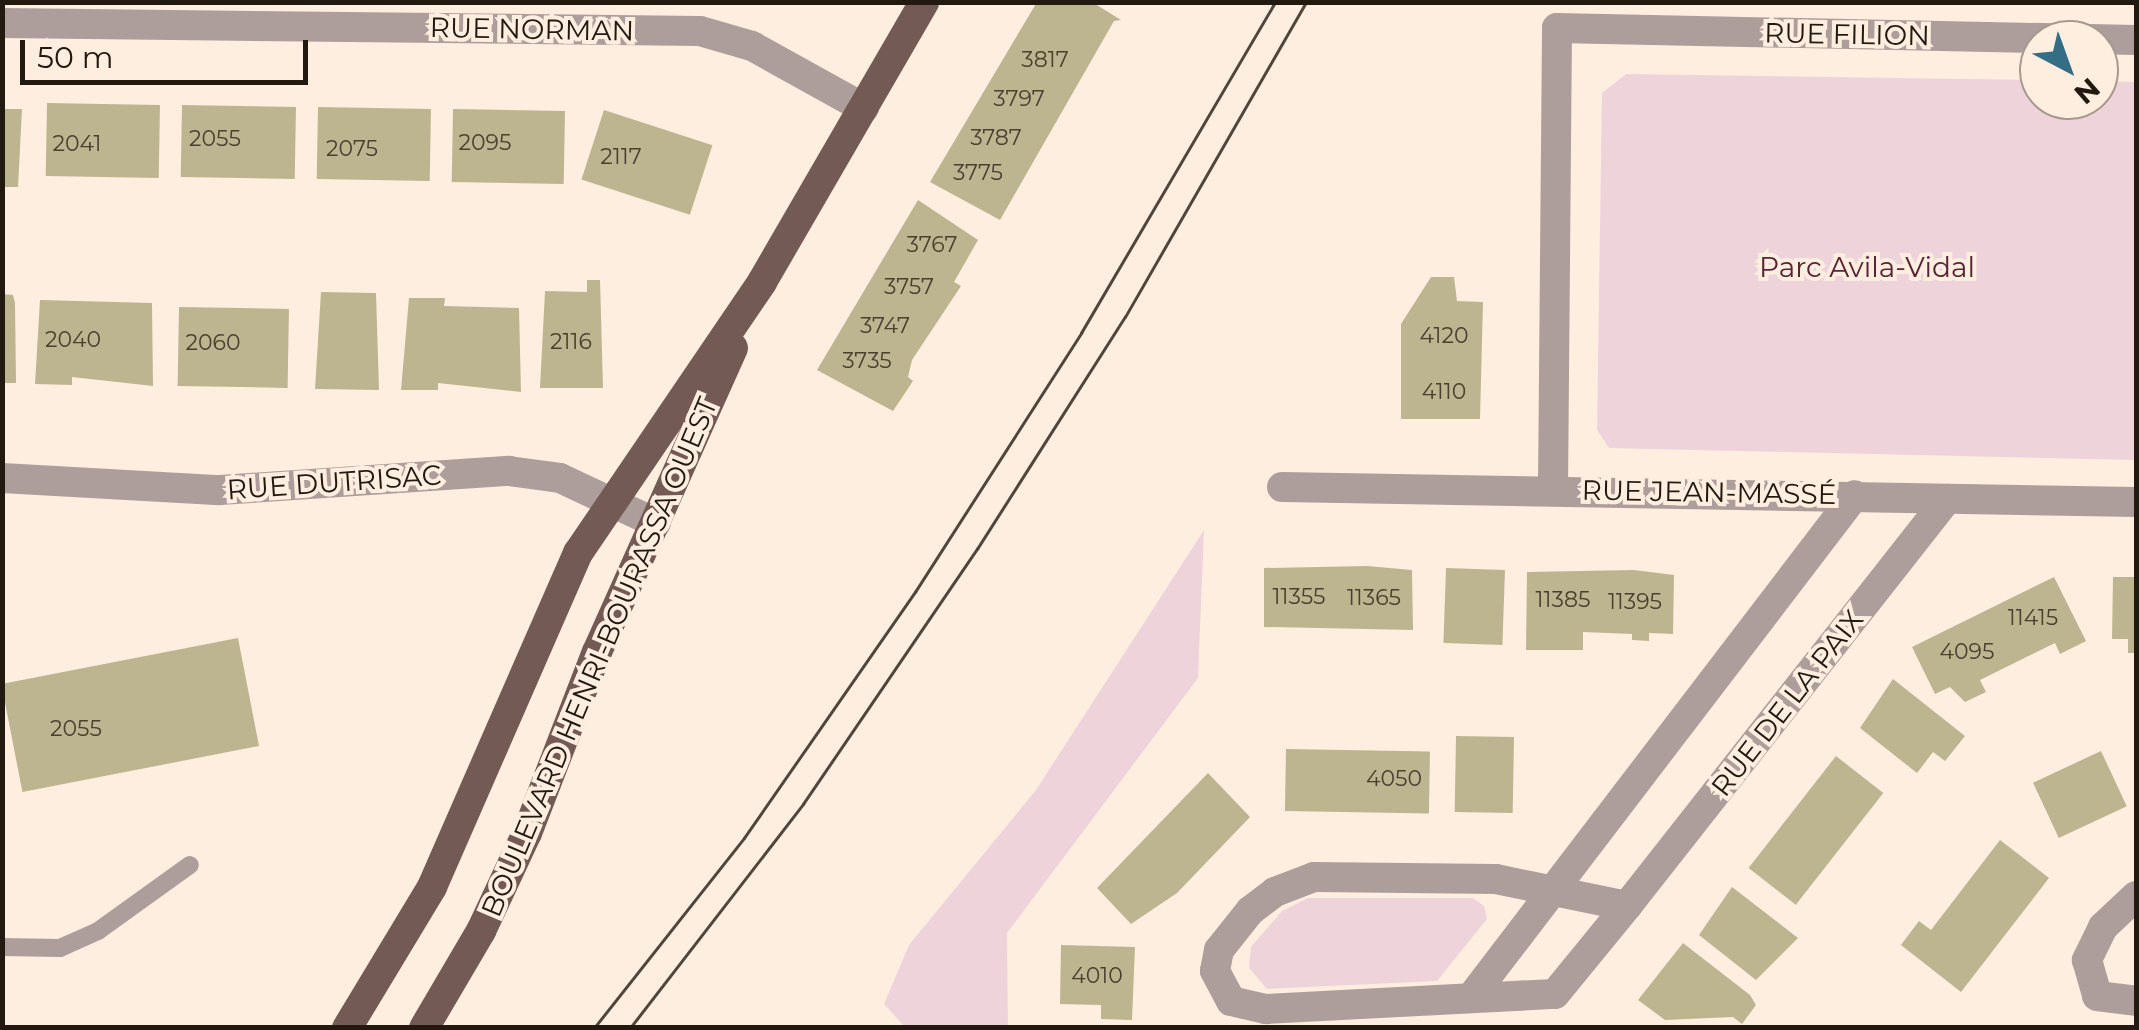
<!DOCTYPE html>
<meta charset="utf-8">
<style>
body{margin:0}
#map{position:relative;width:2139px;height:1030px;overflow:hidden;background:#feeee0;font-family:Montserrat,sans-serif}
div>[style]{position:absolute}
.green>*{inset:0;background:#eed3db}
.building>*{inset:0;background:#bdb590;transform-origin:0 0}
.lane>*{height:18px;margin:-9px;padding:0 9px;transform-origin:9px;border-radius:9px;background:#ae9e9b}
.street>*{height:30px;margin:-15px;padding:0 15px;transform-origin:15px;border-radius:15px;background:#ae9e9b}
.primary>*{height:30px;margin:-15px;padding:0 15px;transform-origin:15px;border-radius:15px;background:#745a55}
.tram>*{height:2.5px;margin:-1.25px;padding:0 1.25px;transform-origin:1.25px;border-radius:1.25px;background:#51463c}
span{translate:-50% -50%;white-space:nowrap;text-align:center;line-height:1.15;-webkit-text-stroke:8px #feeee0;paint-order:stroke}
.number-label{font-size:22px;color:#494030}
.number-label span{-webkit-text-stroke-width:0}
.street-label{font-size:28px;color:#221910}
.park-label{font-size:28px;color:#592437}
.frame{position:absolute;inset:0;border:5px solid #221910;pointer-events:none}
.north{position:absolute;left:2019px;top:20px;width:100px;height:100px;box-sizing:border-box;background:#feeee0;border:2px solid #a6998d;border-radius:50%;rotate:139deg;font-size:28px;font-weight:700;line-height:40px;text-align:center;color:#221910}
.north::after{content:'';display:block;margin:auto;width:35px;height:45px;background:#336d86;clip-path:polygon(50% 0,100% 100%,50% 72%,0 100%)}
.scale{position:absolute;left:20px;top:40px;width:288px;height:45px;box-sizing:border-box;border:5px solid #221910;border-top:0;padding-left:12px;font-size:30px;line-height:35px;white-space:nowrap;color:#221910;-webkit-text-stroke:8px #feeee0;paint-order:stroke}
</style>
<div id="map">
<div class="green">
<i style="clip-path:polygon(1626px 74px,2039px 80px,2039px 100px,2099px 100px,2099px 81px,2136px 82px,2136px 460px,1609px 448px,1597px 430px,1602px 93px)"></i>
<i style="clip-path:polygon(1204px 530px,1198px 678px,1007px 933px,1008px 1027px,905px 1027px,884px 1004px,909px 945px,1036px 790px)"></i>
<i style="clip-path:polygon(1308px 898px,1473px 898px,1484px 906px,1487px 919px,1437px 981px,1267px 989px,1249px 968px,1251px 947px,1282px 911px)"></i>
</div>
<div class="building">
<i style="clip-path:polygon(1037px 2px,1092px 2px,1121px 20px,1114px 21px,1000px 220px,930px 182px)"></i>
<i style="left:47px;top:103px;width:113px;height:73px;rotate:1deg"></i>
<i style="left:182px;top:105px;width:114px;height:72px;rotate:1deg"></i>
<i style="left:318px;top:107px;width:113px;height:72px;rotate:1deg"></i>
<i style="clip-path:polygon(2px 109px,22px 109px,18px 187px,2px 187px)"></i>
<i style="left:453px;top:109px;width:112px;height:73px;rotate:1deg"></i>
<i style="left:604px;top:110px;width:114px;height:73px;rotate:18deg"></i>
<i style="clip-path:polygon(918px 200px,978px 240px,954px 282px,961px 286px,912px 360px,908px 377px,913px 381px,893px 411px,817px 370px)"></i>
<i style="clip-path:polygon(1431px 277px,1454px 277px,1457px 301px,1483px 302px,1480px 419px,1401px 419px,1401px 324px)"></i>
<i style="clip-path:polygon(587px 280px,600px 280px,603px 388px,540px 388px,545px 291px,587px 292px)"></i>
<i style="clip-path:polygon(321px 292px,376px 293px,379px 390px,315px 389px)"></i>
<i style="clip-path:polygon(2px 294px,13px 295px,15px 303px,16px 383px,2px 383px)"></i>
<i style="clip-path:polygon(409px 298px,445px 298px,444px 306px,519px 308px,521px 392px,438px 383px,438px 390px,401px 390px)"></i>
<i style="clip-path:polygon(40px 300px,152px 303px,153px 386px,72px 377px,72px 385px,35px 384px)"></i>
<i style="left:179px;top:307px;width:110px;height:79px;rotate:1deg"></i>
<i style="clip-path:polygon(1367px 566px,1412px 570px,1413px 630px,1264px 627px,1264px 568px)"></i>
<i style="left:1505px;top:570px;width:75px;height:59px;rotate:92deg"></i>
<i style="clip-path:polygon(1634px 570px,1674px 575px,1673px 634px,1649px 633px,1649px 641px,1632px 640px,1632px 634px,1583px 632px,1583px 650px,1526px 650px,1527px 572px)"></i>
<i style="clip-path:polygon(2054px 577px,2086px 641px,2060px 654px,2055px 643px,1980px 680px,1986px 692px,1965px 702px,1950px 687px,1935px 694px,1912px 647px)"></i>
<i style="clip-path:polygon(2113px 577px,2136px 577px,2136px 653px,2128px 653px,2128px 639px,2112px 639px)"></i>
<i style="left:238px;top:638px;width:110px;height:241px;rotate:79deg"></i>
<i style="clip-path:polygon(1893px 679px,1965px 736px,1945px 761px,1933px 752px,1917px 773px,1860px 728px)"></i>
<i style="left:1456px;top:736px;width:58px;height:76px;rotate:1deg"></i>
<i style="left:1286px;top:749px;width:144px;height:62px;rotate:1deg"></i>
<i style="left:2101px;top:751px;width:61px;height:75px;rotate:65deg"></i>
<i style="left:1836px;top:756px;width:60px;height:142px;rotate:38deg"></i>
<i style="clip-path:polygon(1208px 773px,1250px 817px,1177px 893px,1131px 924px,1097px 888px)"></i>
<i style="clip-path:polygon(2000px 840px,2049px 878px,1961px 992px,1901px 945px,1919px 921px,1931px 930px)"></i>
<i style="clip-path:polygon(1732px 887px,1798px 938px,1756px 980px,1699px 935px)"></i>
<i style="clip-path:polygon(1683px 943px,1750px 995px,1756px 1005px,1742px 1024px,1733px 1017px,1665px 1020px,1638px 1000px)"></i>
<i style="clip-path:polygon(1061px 945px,1135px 947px,1132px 1020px,1101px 1019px,1101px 1005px,1060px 1004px)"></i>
</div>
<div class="lane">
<i style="left:2px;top:947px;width:58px;rotate:1deg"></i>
<i style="left:60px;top:948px;width:42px;rotate:-24.1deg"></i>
<i style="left:98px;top:931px;width:113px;rotate:-35.7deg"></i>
</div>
<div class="street">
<i style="left:2px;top:23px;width:698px;rotate:0.66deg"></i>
<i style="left:700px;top:31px;width:54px;rotate:16.1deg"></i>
<i style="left:752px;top:46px;width:128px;rotate:29deg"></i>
<i style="left:2px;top:478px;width:218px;rotate:3.2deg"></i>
<i style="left:220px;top:490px;width:290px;rotate:-3.8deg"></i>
<i style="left:509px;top:471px;width:51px;rotate:7.8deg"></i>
<i style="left:560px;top:478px;width:106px;rotate:25.1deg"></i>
<i style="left:1282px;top:487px;width:854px;rotate:1.01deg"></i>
<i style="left:1553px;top:489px;width:461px;rotate:-89.5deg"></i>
<i style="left:1557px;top:28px;width:579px;rotate:1.19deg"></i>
<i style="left:2136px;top:896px;width:45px;rotate:136.8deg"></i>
<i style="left:2103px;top:927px;width:37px;rotate:116deg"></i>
<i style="left:2087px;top:960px;width:37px;rotate:74deg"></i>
<i style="left:2097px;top:996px;width:39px;rotate:7deg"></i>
<i style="left:1627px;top:906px;width:134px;rotate:-168.4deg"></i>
<i style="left:1496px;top:879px;width:182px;rotate:-179.4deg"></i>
<i style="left:1314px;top:877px;width:42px;rotate:159deg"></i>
<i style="left:1275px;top:892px;width:31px;rotate:143deg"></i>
<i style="left:1250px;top:911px;width:50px;rotate:128.5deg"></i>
<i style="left:1219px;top:950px;width:21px;rotate:101deg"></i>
<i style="left:1215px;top:971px;width:34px;rotate:62deg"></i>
<i style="left:1231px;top:1001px;width:36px;rotate:13deg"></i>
<i style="left:1266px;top:1009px;width:289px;rotate:-3deg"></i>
<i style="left:1555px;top:994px;width:114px;rotate:-50.7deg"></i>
<i style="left:1627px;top:906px;width:518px;rotate:-51.82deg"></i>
<i style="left:1473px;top:995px;width:629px;rotate:-52.62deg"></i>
</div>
<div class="primary">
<i style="left:347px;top:1028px;width:165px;rotate:-58.9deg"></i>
<i style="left:432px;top:887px;width:365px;rotate:-66.4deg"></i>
<i style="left:578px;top:553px;width:328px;rotate:-55.8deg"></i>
<i style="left:762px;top:282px;width:323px;rotate:-59.9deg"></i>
<i style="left:424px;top:1028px;width:113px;rotate:-59.6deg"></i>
<i style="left:481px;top:931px;width:108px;rotate:-64.9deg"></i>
<i style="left:527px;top:833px;width:194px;rotate:-68.9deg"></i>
<i style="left:597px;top:652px;width:333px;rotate:-65.9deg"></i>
</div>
<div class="tram">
<i style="left:594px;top:1028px;width:242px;rotate:-51.7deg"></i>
<i style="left:744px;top:838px;width:300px;rotate:-55.2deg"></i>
<i style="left:915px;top:592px;width:308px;rotate:-57.3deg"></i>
<i style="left:1081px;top:333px;width:384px;rotate:-59.6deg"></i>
<i style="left:630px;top:1028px;width:283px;rotate:-52.3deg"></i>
<i style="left:803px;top:804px;width:309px;rotate:-55.7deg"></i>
<i style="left:977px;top:549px;width:275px;rotate:-57.5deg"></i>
<i style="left:1125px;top:317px;width:363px;rotate:-60.1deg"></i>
</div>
<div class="number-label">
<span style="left:1045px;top:60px">3817</span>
<span style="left:1019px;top:99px">3797</span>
<span style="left:996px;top:138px">3787</span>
<span style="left:215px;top:139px">2055</span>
<span style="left:485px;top:143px">2095</span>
<span style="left:77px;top:144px">2041</span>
<span style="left:352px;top:149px">2075</span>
<span style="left:621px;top:157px">2117</span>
<span style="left:978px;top:173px">3775</span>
<span style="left:932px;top:245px">3767</span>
<span style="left:909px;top:287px">3757</span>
<span style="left:885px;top:326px">3747</span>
<span style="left:1444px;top:336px">4120</span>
<span style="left:73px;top:340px">2040</span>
<span style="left:571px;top:342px">2116</span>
<span style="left:213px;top:343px">2060</span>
<span style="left:867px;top:361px">3735</span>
<span style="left:1444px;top:392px">4110</span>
<span style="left:1299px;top:597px">11355</span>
<span style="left:1374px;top:598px">11365</span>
<span style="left:1563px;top:600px">11385</span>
<span style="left:1635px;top:602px">11395</span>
<span style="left:2033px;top:618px">11415</span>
<span style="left:1967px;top:652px">4095</span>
<span style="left:76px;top:729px">2055</span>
<span style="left:1394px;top:779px">4050</span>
<span style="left:1097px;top:976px">4010</span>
</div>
<div class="street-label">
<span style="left:532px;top:29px;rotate:1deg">RUE NORMAN</span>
<span style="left:1847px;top:34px;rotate:1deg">RUE FILION</span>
<span style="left:334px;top:482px;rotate:-4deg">RUE DUTRISAC</span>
<span style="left:1709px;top:492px;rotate:1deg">RUE JEAN-MASSÉ</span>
<span style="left:599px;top:657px;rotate:-67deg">BOULEVARD HENRI-BOURASSA OUEST</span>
<span style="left:1787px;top:703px;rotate:-52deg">RUE DE LA PAIX</span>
</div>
<div class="park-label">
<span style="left:1867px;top:267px">Parc Avila-Vidal</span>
</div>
<div class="frame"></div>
<div class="north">N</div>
<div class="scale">50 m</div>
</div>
